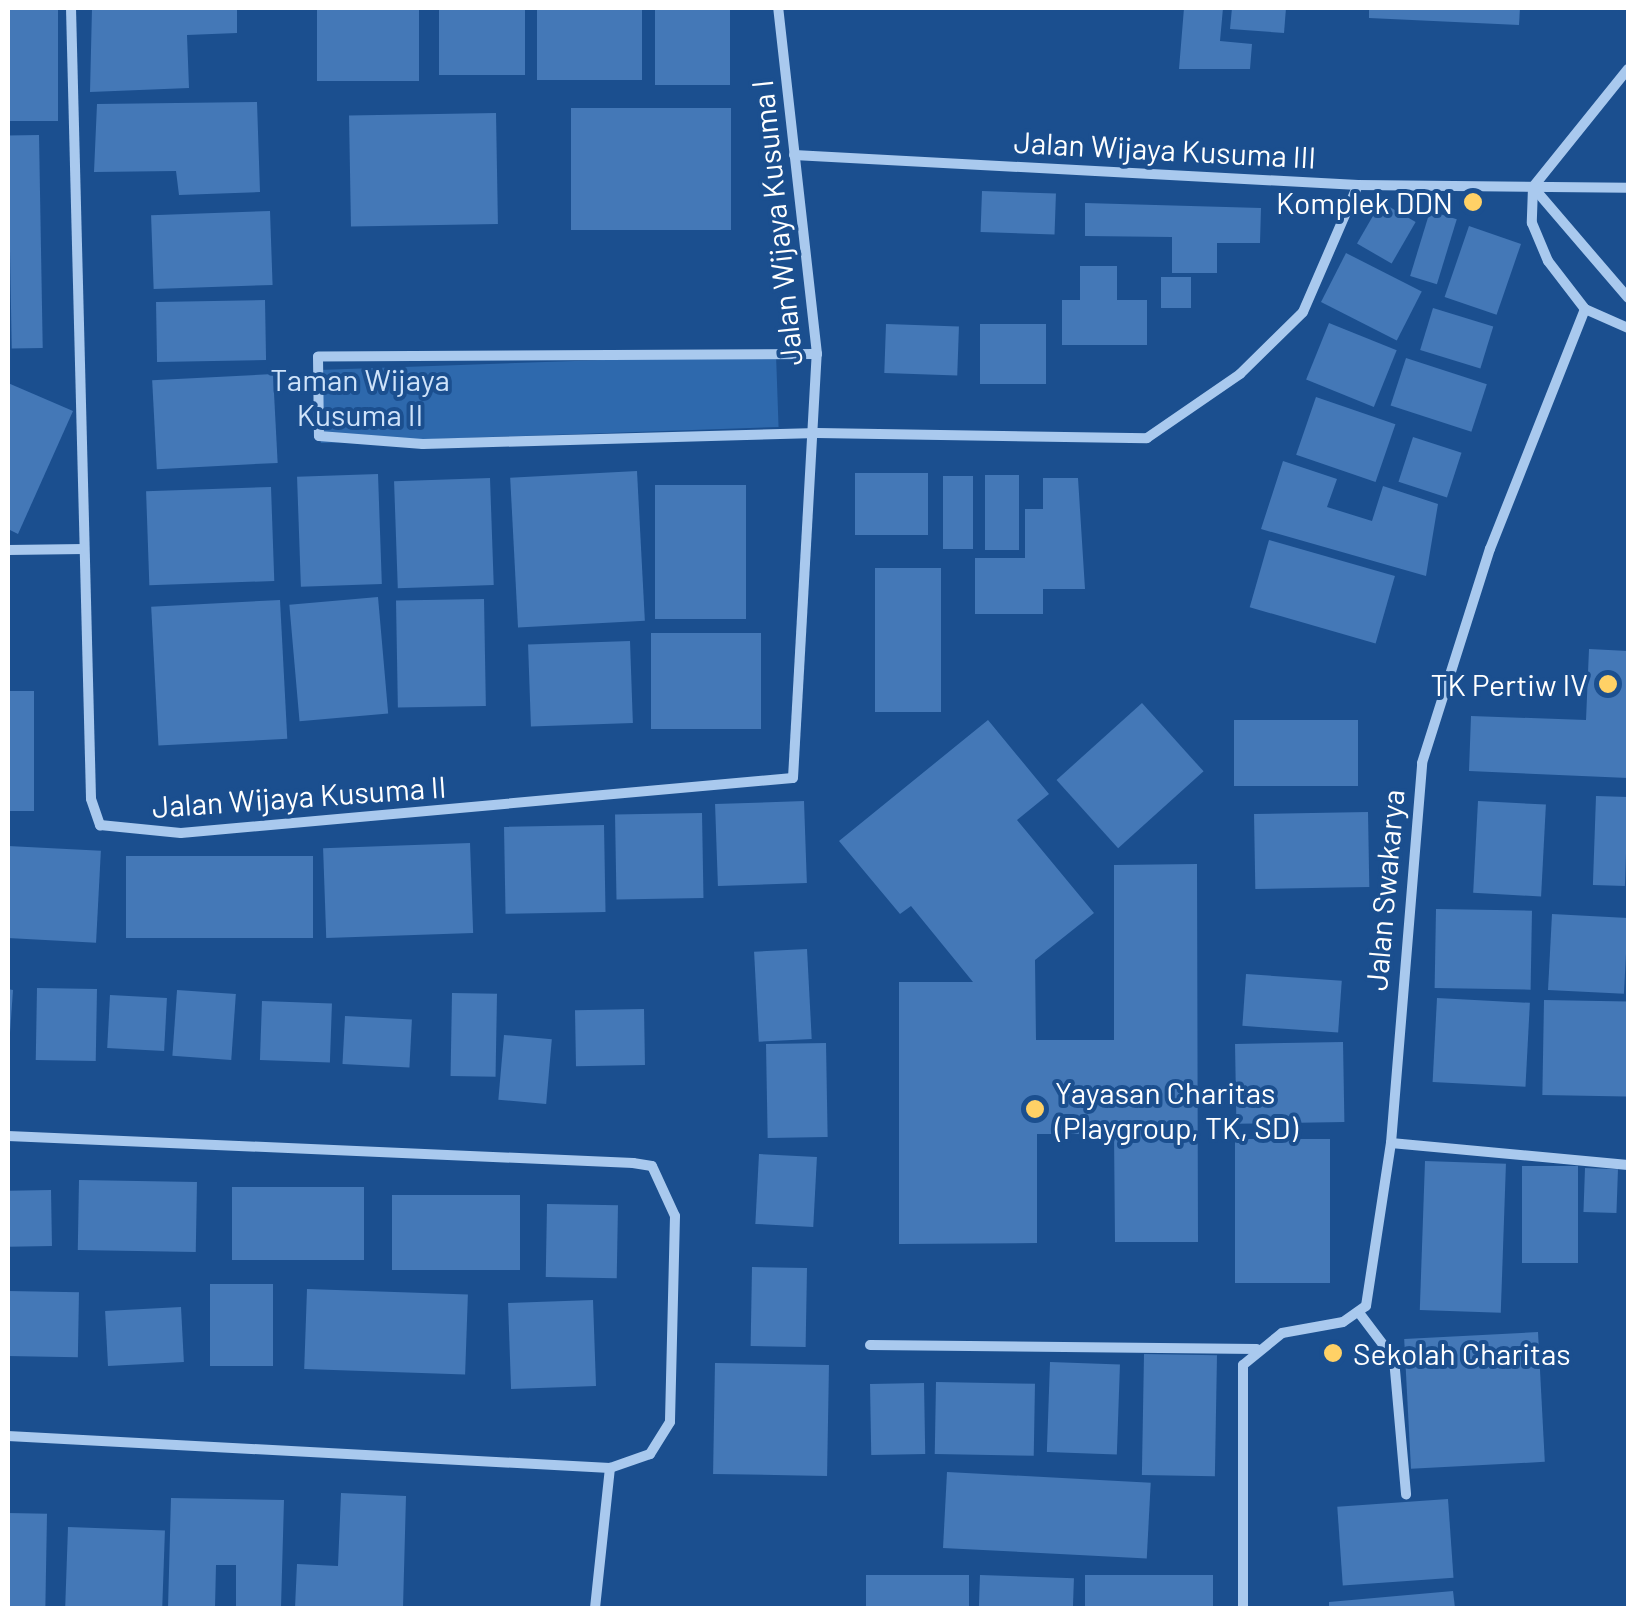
<!DOCTYPE html>
<style>
body{margin:0}
#map{position:relative;width:1636px;height:1616px;overflow:hidden;background:#1b4f8f;font-family:Barlow,sans-serif}
div>[style]{position:absolute}
.green>*{inset:0;background:#2e69ad;transform-origin:0 0}
.building>*{inset:0;background:#4478b7;transform-origin:0 0}
.street>*{height:10px;margin:-5px;padding:0 5px;transform-origin:5px;border-radius:5px;background:#a9c9ee}
.dots>*{width:28px;height:28px;translate:-50% -50%;box-sizing:border-box;border:5px solid #1b4f8f;border-radius:50%}
span{translate:-50% -50%;white-space:nowrap;text-align:center;line-height:1.15;-webkit-text-stroke:8px #1b4f8f;paint-order:stroke}
.street-label{font-size:30px;color:#fff}
.poi-label{font-size:30px;color:#fff}
.right{translate:-100% -50%;text-align:right}
.left{translate:0 -50%;text-align:left}
.park-label{font-size:30px;color:#cfe3fa}
.frame{position:absolute;inset:0;border:10px solid #fff;pointer-events:none}
</style>
<div id="map">
<div class="green">
<i style="left:776px;top:354px;width:73px;height:458px;rotate:88deg"></i>
</div>
<div class="building">
<i style="left:8px;top:8px;width:50px;height:113px"></i>
<i style="clip-path:polygon(92px 8px,237px 8px,237px 33px,187px 35px,189px 88px,90px 92px)"></i>
<i style="left:317px;top:8px;width:102px;height:73px"></i>
<i style="left:439px;top:8px;width:86px;height:67px"></i>
<i style="left:537px;top:8px;width:105px;height:72px"></i>
<i style="left:655px;top:8px;width:75px;height:77px"></i>
<i style="clip-path:polygon(1184px 8px,1223px 8px,1220px 41px,1252px 44px,1250px 69px,1179px 69px)"></i>
<i style="clip-path:polygon(1232px 8px,1286px 8px,1284px 33px,1230px 29px)"></i>
<i style="clip-path:polygon(1369px 8px,1520px 8px,1519px 25px,1369px 18px)"></i>
<i style="clip-path:polygon(257px 102px,260px 192px,179px 195px,176px 171px,94px 172px,97px 104px)"></i>
<i style="left:731px;top:108px;width:122px;height:160px;rotate:90deg"></i>
<i style="left:496px;top:113px;width:111px;height:147px;rotate:89deg"></i>
<i style="left:39px;top:135px;width:213px;height:31px;rotate:89deg"></i>
<i style="left:982px;top:191px;width:74px;height:41px;rotate:2deg"></i>
<i style="left:1381px;top:202px;width:40px;height:48px;rotate:30deg"></i>
<i style="clip-path:polygon(1085px 203px,1261px 208px,1260px 243px,1217px 243px,1217px 273px,1172px 273px,1172px 237px,1085px 236px)"></i>
<i style="left:270px;top:211px;width:74px;height:119px;rotate:88deg"></i>
<i style="left:1430px;top:211px;width:28px;height:68px;rotate:17deg"></i>
<i style="left:1469px;top:226px;width:55px;height:75px;rotate:19deg"></i>
<i style="left:1346px;top:253px;width:85px;height:55px;rotate:27deg"></i>
<i style="clip-path:polygon(1080px 266px,1117px 266px,1117px 300px,1147px 300px,1147px 345px,1062px 345px,1062px 300px,1080px 300px)"></i>
<i style="left:1161px;top:277px;width:30px;height:31px"></i>
<i style="left:265px;top:300px;width:60px;height:109px;rotate:89deg"></i>
<i style="left:1433px;top:308px;width:63px;height:44px;rotate:17deg"></i>
<i style="left:1329px;top:323px;width:73px;height:61px;rotate:22deg"></i>
<i style="left:886px;top:324px;width:73px;height:49px;rotate:2deg"></i>
<i style="left:980px;top:324px;width:66px;height:60px"></i>
<i style="left:1406px;top:358px;width:85px;height:50px;rotate:18deg"></i>
<i style="left:273px;top:374px;width:89px;height:121px;rotate:87deg"></i>
<i style="clip-path:polygon(8px 383px,73px 411px,18px 534px,8px 529px)"></i>
<i style="left:1316px;top:397px;width:84px;height:61px;rotate:19deg"></i>
<i style="left:1413px;top:437px;width:51px;height:47px;rotate:18deg"></i>
<i style="clip-path:polygon(1283px 461px,1337px 479px,1327px 507px,1372px 521px,1383px 486px,1438px 504px,1426px 576px,1261px 529px)"></i>
<i style="left:637px;top:471px;width:150px;height:127px;rotate:87deg"></i>
<i style="left:855px;top:473px;width:73px;height:62px"></i>
<i style="left:378px;top:474px;width:110px;height:81px;rotate:88deg"></i>
<i style="left:985px;top:475px;width:34px;height:75px"></i>
<i style="left:943px;top:476px;width:30px;height:73px"></i>
<i style="left:490px;top:478px;width:107px;height:96px;rotate:88deg"></i>
<i style="clip-path:polygon(1043px 478px,1078px 478px,1085px 589px,1043px 589px,1043px 614px,975px 614px,975px 558px,1025px 558px,1025px 509px,1043px 509px)"></i>
<i style="left:655px;top:485px;width:91px;height:134px"></i>
<i style="left:271px;top:487px;width:94px;height:125px;rotate:88deg"></i>
<i style="left:1269px;top:540px;width:131px;height:70px;rotate:16deg"></i>
<i style="left:875px;top:568px;width:66px;height:144px"></i>
<i style="left:378px;top:597px;width:117px;height:89px;rotate:85deg"></i>
<i style="left:484px;top:599px;width:107px;height:88px;rotate:89deg"></i>
<i style="left:280px;top:600px;width:139px;height:129px;rotate:87deg"></i>
<i style="left:651px;top:633px;width:110px;height:96px"></i>
<i style="left:630px;top:641px;width:82px;height:102px;rotate:88deg"></i>
<i style="clip-path:polygon(1589px 649px,1628px 651px,1628px 778px,1469px 771px,1471px 716px,1586px 720px)"></i>
<i style="left:8px;top:691px;width:26px;height:120px"></i>
<i style="left:1142px;top:703px;width:92px;height:115px;rotate:48deg"></i>
<i style="clip-path:polygon(988px 720px,1049px 794px,1017px 820px,1094px 913px,1035px 960px,1036px 1040px,1114px 1040px,1114px 865px,1197px 864px,1198px 1242px,1115px 1242px,1114px 1134px,1037px 1134px,1037px 1243px,899px 1244px,899px 982px,973px 982px,911px 906px,900px 914px,839px 841px)"></i>
<i style="left:1234px;top:720px;width:124px;height:66px"></i>
<i style="left:1596px;top:796px;width:32px;height:89px;rotate:2deg"></i>
<i style="left:804px;top:801px;width:82px;height:89px;rotate:88deg"></i>
<i style="left:1478px;top:801px;width:68px;height:92px;rotate:3deg"></i>
<i style="left:1368px;top:812px;width:75px;height:114px;rotate:89deg"></i>
<i style="left:702px;top:813px;width:85px;height:87px;rotate:89deg"></i>
<i style="left:604px;top:825px;width:87px;height:100px;rotate:89deg"></i>
<i style="left:470px;top:843px;width:90px;height:147px;rotate:88deg"></i>
<i style="left:8px;top:846px;width:93px;height:92px;rotate:3deg"></i>
<i style="left:126px;top:856px;width:187px;height:82px"></i>
<i style="left:1436px;top:909px;width:96px;height:79px;rotate:1deg"></i>
<i style="left:1552px;top:914px;width:76px;height:76px;rotate:3deg"></i>
<i style="left:807px;top:949px;width:90px;height:53px;rotate:87deg"></i>
<i style="left:1246px;top:974px;width:96px;height:52px;rotate:4deg"></i>
<i style="left:37px;top:988px;width:60px;height:72px;rotate:1deg"></i>
<i style="clip-path:polygon(8px 989px,13px 990px,10px 1033px,8px 1033px)"></i>
<i style="left:177px;top:990px;width:59px;height:66px;rotate:4deg"></i>
<i style="left:452px;top:993px;width:45px;height:83px;rotate:1deg"></i>
<i style="left:110px;top:995px;width:57px;height:53px;rotate:3deg"></i>
<i style="left:1437px;top:998px;width:93px;height:84px;rotate:3deg"></i>
<i style="left:1544px;top:1000px;width:84px;height:95px;rotate:1deg"></i>
<i style="left:262px;top:1001px;width:70px;height:59px;rotate:2deg"></i>
<i style="left:644px;top:1009px;width:56px;height:69px;rotate:89deg"></i>
<i style="left:345px;top:1016px;width:67px;height:48px;rotate:3deg"></i>
<i style="left:504px;top:1035px;width:48px;height:65px;rotate:5deg"></i>
<i style="left:1343px;top:1042px;width:80px;height:108px;rotate:89deg"></i>
<i style="left:826px;top:1043px;width:94px;height:60px;rotate:89deg"></i>
<i style="left:1235px;top:1139px;width:95px;height:144px"></i>
<i style="left:759px;top:1154px;width:58px;height:70px;rotate:3deg"></i>
<i style="left:1425px;top:1161px;width:81px;height:149px;rotate:2deg"></i>
<i style="left:1522px;top:1166px;width:56px;height:97px"></i>
<i style="left:1585px;top:1168px;width:33px;height:44px;rotate:2deg"></i>
<i style="left:79px;top:1180px;width:118px;height:70px;rotate:1deg"></i>
<i style="left:232px;top:1187px;width:132px;height:73px"></i>
<i style="left:51px;top:1190px;width:56px;height:43px;rotate:89deg"></i>
<i style="left:392px;top:1195px;width:128px;height:75px"></i>
<i style="left:547px;top:1204px;width:71px;height:73px;rotate:1deg"></i>
<i style="left:752px;top:1267px;width:55px;height:79px;rotate:1deg"></i>
<i style="left:210px;top:1284px;width:63px;height:82px"></i>
<i style="left:307px;top:1289px;width:161px;height:80px;rotate:2deg"></i>
<i style="left:8px;top:1291px;width:71px;height:65px;rotate:1deg"></i>
<i style="left:593px;top:1300px;width:86px;height:85px;rotate:88deg"></i>
<i style="left:181px;top:1307px;width:55px;height:76px;rotate:87deg"></i>
<i style="left:1538px;top:1332px;width:130px;height:134px;rotate:87deg"></i>
<i style="left:1144px;top:1354px;width:73px;height:121px;rotate:1deg"></i>
<i style="left:1050px;top:1362px;width:70px;height:90px;rotate:2deg"></i>
<i style="left:715px;top:1363px;width:114px;height:111px;rotate:1deg"></i>
<i style="left:936px;top:1382px;width:99px;height:72px;rotate:1deg"></i>
<i style="left:924px;top:1383px;width:71px;height:54px;rotate:89deg"></i>
<i style="left:947px;top:1472px;width:204px;height:76px;rotate:3deg"></i>
<i style="clip-path:polygon(341px 1493px,406px 1496px,403px 1608px,295px 1608px,297px 1564px,338px 1566px)"></i>
<i style="clip-path:polygon(171px 1498px,284px 1500px,281px 1608px,236px 1608px,236px 1565px,216px 1565px,215px 1608px,168px 1608px)"></i>
<i style="left:1448px;top:1499px;width:79px;height:111px;rotate:86deg"></i>
<i style="left:8px;top:1513px;width:39px;height:95px;rotate:1deg"></i>
<i style="left:68px;top:1527px;width:97px;height:81px;rotate:2deg"></i>
<i style="left:866px;top:1575px;width:103px;height:33px"></i>
<i style="left:980px;top:1575px;width:94px;height:33px;rotate:2deg"></i>
<i style="left:1213px;top:1575px;width:33px;height:128px;rotate:90deg"></i>
<i style="clip-path:polygon(1453px 1591px,1455px 1608px,1329px 1608px,1329px 1602px)"></i>
</div>
<div class="street">
<i style="left:71px;top:8px;width:791px;rotate:88.55deg"></i>
<i style="left:91px;top:799px;width:28px;rotate:71deg"></i>
<i style="left:100px;top:825px;width:81px;rotate:5.6deg"></i>
<i style="left:181px;top:833px;width:614px;rotate:-5.14deg"></i>
<i style="left:793px;top:778px;width:425px;rotate:-86.8deg"></i>
<i style="left:817px;top:354px;width:348px;rotate:-96.4deg"></i>
<i style="left:794px;top:155px;width:565px;rotate:3.04deg"></i>
<i style="left:1358px;top:185px;width:270px;rotate:0.6deg"></i>
<i style="left:1533px;top:187px;width:36px;rotate:92deg"></i>
<i style="left:1532px;top:223px;width:41px;rotate:67.2deg"></i>
<i style="left:1548px;top:261px;width:61px;rotate:52.4deg"></i>
<i style="left:1585px;top:309px;width:47px;rotate:23.8deg"></i>
<i style="left:1533px;top:187px;width:151px;rotate:-51.2deg"></i>
<i style="left:1533px;top:187px;width:146px;rotate:49.4deg"></i>
<i style="left:817px;top:354px;width:499px;rotate:179.7deg"></i>
<i style="left:318px;top:357px;width:79px;rotate:89.3deg"></i>
<i style="left:319px;top:436px;width:104px;rotate:4.4deg"></i>
<i style="left:423px;top:444px;width:394px;rotate:-1.6deg"></i>
<i style="left:817px;top:433px;width:330px;rotate:0.9deg"></i>
<i style="left:1147px;top:438px;width:113px;rotate:-34.5deg"></i>
<i style="left:1240px;top:374px;width:88px;rotate:-44.5deg"></i>
<i style="left:1303px;top:312px;width:138px;rotate:-66.6deg"></i>
<i style="left:8px;top:550px;width:76px;rotate:-0.8deg"></i>
<i style="left:8px;top:1136px;width:626px;rotate:2.47deg"></i>
<i style="left:633px;top:1163px;width:19px;rotate:9deg"></i>
<i style="left:652px;top:1166px;width:55px;rotate:65.3deg"></i>
<i style="left:675px;top:1216px;width:206px;rotate:91.4deg"></i>
<i style="left:670px;top:1422px;width:38px;rotate:122deg"></i>
<i style="left:650px;top:1454px;width:42px;rotate:160.7deg"></i>
<i style="left:610px;top:1468px;width:603px;rotate:-176.96deg"></i>
<i style="left:1391px;top:1143px;width:238px;rotate:5.3deg"></i>
<i style="left:1360px;top:1314px;width:56px;rotate:52.9deg"></i>
<i style="left:1394px;top:1359px;width:136px;rotate:84.9deg"></i>
<i style="left:870px;top:1345px;width:387px;rotate:0.6deg"></i>
<i style="left:595px;top:1608px;width:141px;rotate:-83.9deg"></i>
<i style="left:1243px;top:1608px;width:243px;rotate:-90deg"></i>
<i style="left:1243px;top:1365px;width:50px;rotate:-39.4deg"></i>
<i style="left:1282px;top:1333px;width:62px;rotate:-10.2deg"></i>
<i style="left:1343px;top:1322px;width:28px;rotate:-35deg"></i>
<i style="left:1366px;top:1306px;width:165px;rotate:-81.3deg"></i>
<i style="left:1391px;top:1143px;width:381px;rotate:-85.3deg"></i>
<i style="left:1422px;top:763px;width:225px;rotate:-72.4deg"></i>
<i style="left:1490px;top:549px;width:258px;rotate:-68.4deg"></i>
</div>
<div class="dots">
<i style="left:1473px;top:202px;background:#ffd166"></i>
<i style="left:1608px;top:684px;background:#ffd166"></i>
<i style="left:1035px;top:1109px;background:#ffd166"></i>
<i style="left:1333px;top:1353px;background:#ffd166"></i>
</div>
<div class="street-label">
<span style="left:1165px;top:149px;rotate:3deg">Jalan Wijaya Kusuma III</span>
<span style="left:776px;top:223px;rotate:-96deg">Jalan Wijaya Kusuma I</span>
<span style="left:299px;top:796px;rotate:-4deg">Jalan Wijaya Kusuma II</span>
<span style="left:1384px;top:890px;rotate:-85deg">Jalan Swakarya</span>
</div>
<div class="poi-label">
<span class="right" style="left:1453px;top:202px">Komplek DDN</span>
<span class="right" style="left:1588px;top:684px">TK Pertiw IV</span>
<span class="left" style="left:1055px;top:1109px">Yayasan Charitas<br>(Playgroup, TK, SD)</span>
<span class="left" style="left:1353px;top:1353px">Sekolah Charitas</span>
</div>
<div class="park-label">
<span style="left:360px;top:396px">Taman Wijaya<br>Kusuma II</span>
</div>
<div class="frame"></div>
</div>
